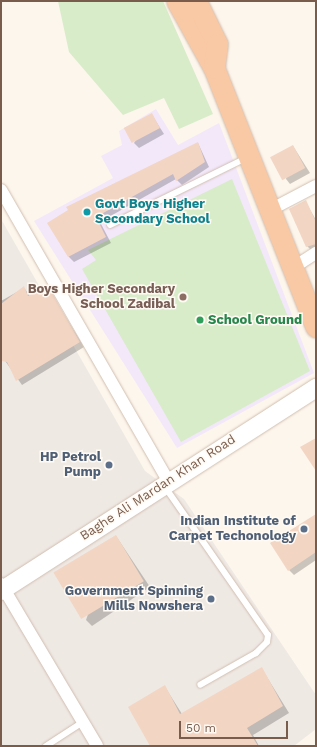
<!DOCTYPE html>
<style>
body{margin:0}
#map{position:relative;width:317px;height:747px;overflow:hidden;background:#fdf6ec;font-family:"Work Sans",sans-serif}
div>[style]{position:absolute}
.industrial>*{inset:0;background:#efe9e4}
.education>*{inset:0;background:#f3e8fa}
.green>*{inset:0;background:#d8ecc9}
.shadow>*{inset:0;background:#0003}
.building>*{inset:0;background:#f3d5c3;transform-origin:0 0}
.roads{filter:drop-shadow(0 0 1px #d1beb0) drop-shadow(0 0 1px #d1beb0)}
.service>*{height:6px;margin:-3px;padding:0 3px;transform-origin:3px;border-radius:3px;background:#fff}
.minor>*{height:12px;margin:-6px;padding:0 6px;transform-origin:6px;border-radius:6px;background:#fff}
.secondary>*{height:18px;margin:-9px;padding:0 9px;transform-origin:9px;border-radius:9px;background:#fff}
.trunk>*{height:21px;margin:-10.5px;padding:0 10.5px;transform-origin:10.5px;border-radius:10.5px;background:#f9c8a4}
.dots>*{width:11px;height:11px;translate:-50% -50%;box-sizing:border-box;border:2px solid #fffaf3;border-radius:50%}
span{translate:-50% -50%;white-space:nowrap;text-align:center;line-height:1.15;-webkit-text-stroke:3px #fffaf3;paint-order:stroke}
.culture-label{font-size:13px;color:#0d838f;font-weight:700}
.left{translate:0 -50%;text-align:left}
.education-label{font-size:13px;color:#785e54;font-weight:700}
.right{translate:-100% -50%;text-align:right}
.leisure-label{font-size:13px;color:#27864d;font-weight:700}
.service-label{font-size:13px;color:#4e5e75;font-weight:700}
.street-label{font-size:13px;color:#7a5c4d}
.frame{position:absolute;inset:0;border:2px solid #7a5c4d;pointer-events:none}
.scale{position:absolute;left:179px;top:721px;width:109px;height:18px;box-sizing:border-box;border:2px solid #7a5c4d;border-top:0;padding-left:5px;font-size:12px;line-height:14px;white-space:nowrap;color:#7a5c4d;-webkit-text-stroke:3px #fffaf3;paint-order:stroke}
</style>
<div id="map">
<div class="industrial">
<i style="clip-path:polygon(1px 219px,145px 471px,184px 499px,316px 695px,316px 729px,294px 746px,1px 746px)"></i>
</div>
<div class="education">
<i style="clip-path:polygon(156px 109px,178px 145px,219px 123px,314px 373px,177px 448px,34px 221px,113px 178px,101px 156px,122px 145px,119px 131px)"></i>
</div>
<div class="green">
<i style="clip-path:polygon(58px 1px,163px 1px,213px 114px,179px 129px,164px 98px,123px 115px,69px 52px)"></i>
<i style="clip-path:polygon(232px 179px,310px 371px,181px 442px,82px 269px,96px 260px,88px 250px)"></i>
</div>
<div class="shadow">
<i style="clip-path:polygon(152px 115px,164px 134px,139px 148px,134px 143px)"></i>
<i style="clip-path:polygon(198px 143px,209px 167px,182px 185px,176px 179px,100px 222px,111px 243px,74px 262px,69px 257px,48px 223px)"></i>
<i style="clip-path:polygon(293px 146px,310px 173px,290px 184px,286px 179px)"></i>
<i style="clip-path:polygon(305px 201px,316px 220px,316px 248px,311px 250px,307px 246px)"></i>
<i style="clip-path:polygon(46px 285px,84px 347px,22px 385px,1px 355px,1px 301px,24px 288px,30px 296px)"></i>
<i style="clip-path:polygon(316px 515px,316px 560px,294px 575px,289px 570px)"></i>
<i style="clip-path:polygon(116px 536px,150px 587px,92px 626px,86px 620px)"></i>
<i style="clip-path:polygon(262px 669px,289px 713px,253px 735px,259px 746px,151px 746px,165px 687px,182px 714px)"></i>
</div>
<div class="building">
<i style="left:152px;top:113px;width:17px;height:32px;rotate:62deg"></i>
<i style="clip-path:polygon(198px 142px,205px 162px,176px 181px,173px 174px,96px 217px,106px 237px,68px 257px,47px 223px,68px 210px,66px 207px)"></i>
<i style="left:293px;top:145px;width:26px;height:26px;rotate:62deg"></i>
<i style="clip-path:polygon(306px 200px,316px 222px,316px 244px,306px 247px,289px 209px)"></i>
<i style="clip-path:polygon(47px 284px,80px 342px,16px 381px,7px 362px,1px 361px,1px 304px,24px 286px,28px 296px)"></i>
<i style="clip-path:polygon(316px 438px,316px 471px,300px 447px)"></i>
<i style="clip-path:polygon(316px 514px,316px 552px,288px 571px,270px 543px)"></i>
<i style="left:116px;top:535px;width:54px;height:73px;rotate:59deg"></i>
<i style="clip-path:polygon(262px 667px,283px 706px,247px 728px,258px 746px,150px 746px,128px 707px,165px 685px,180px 714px)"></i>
</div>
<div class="roads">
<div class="service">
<i style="left:110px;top:225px;width:152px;rotate:-26.2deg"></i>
<i style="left:165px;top:487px;width:180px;rotate:55.2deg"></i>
<i style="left:268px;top:635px;width:7px;rotate:98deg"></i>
<i style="left:267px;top:642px;width:16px;rotate:135deg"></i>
<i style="left:256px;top:653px;width:64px;rotate:150.3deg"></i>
<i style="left:46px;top:746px;width:44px;rotate:-33deg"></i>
</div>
<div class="minor">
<i style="left:1px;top:190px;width:335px;rotate:60.1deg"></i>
<i style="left:270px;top:210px;width:52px;rotate:-27.6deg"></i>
<i style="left:291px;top:269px;width:30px;rotate:-33deg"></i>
<i style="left:1px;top:584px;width:188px;rotate:59.3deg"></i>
</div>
<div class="secondary">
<i style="left:1px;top:591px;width:375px;rotate:-32.8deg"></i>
</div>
<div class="trunk">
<i style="left:177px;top:1px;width:77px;rotate:61.1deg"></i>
<i style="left:214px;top:68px;width:278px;rotate:68.5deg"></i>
<i style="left:196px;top:1px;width:48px;rotate:64deg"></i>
<i style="left:217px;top:44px;width:24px;rotate:97deg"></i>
</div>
</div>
<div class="dots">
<i style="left:87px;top:212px;background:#0f9aa8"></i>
<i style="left:183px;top:297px;background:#8d6e63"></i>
<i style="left:200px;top:320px;background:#2e9e5b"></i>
<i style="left:109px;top:465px;background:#5c6f8a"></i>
<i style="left:304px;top:529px;background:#5c6f8a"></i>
<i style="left:211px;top:599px;background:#5c6f8a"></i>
</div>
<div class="culture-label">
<span class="left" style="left:95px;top:212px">Govt Boys Higher<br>Secondary School</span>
</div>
<div class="education-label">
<span class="right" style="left:175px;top:297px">Boys Higher Secondary<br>School Zadibal</span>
</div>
<div class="leisure-label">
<span class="left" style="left:208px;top:320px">School Ground</span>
</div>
<div class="service-label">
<span class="right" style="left:101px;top:465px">HP Petrol<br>Pump</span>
<span class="right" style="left:296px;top:529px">Indian Institute of<br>Carpet Techonology</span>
<span class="right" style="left:203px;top:599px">Government Spinning<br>Mills Nowshera</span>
</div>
<div class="street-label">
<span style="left:158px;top:488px;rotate:-33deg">Baghe Ali Mardan Khan Road</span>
</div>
<div class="frame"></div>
<div class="scale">50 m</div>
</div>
